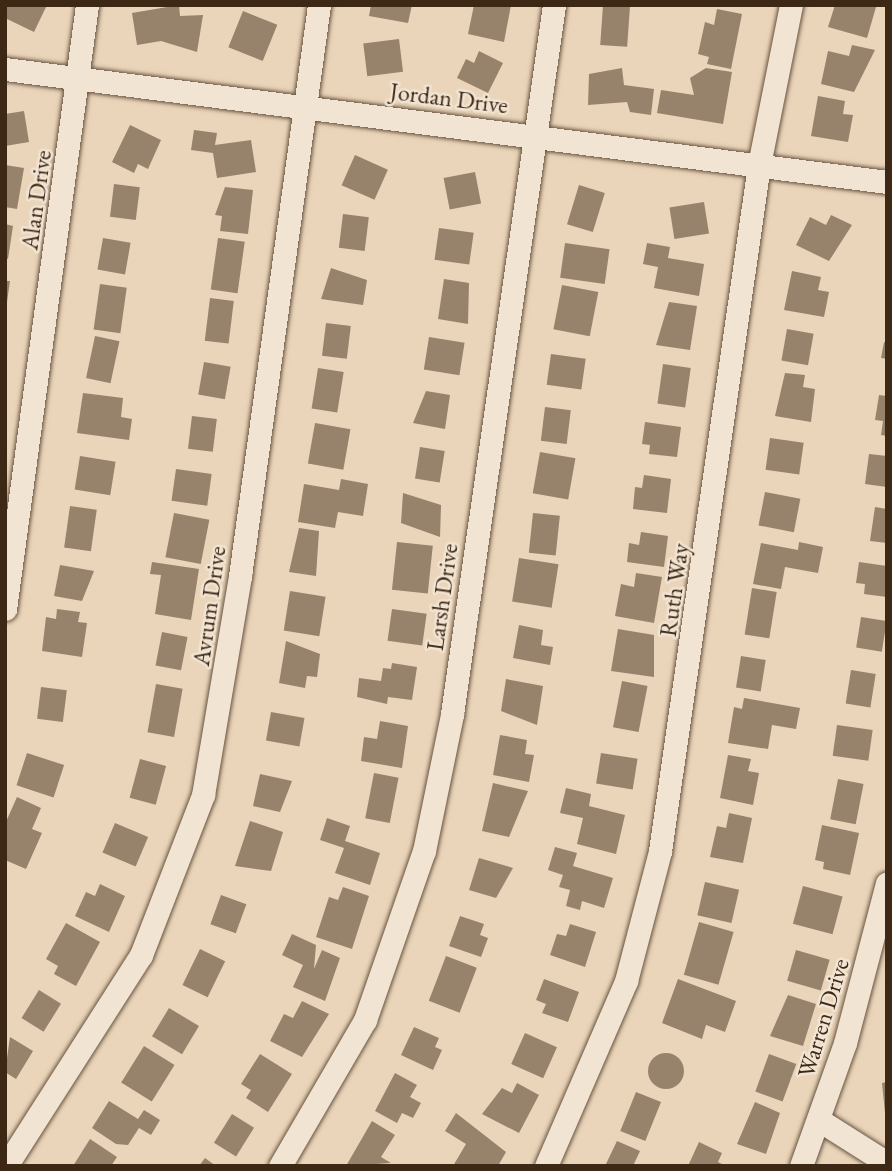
<!DOCTYPE html>
<style>
body{margin:0}
#map{position:relative;width:892px;height:1171px;overflow:hidden;background:#ead5ba;font-family:"EB Garamond",serif}
div>[style]{position:absolute}
.building>*{inset:0;background:#97826b;transform-origin:0 0}
.round{border-radius:50%}
.roads{filter:drop-shadow(0 0 2px #68533f) drop-shadow(0 0 2px #68533f)}
.minor>*{height:23px;margin:-11.5px;padding:0 11.5px;transform-origin:11.5px;border-radius:11.5px;background:#f1e4d2}
span{translate:-50% -50%;white-space:nowrap;text-align:center;line-height:1.15;-webkit-text-stroke:5px #f1e4d2;paint-order:stroke}
.street-label{font-size:24px;color:#3d2816}
.frame{position:absolute;inset:0;border:7px solid #3d2816;pointer-events:none}
</style>
<div id="map">
<div class="building">
<i style="clip-path:polygon(7px 5px,47px 5px,34px 32px,5px 18px)"></i>
<i style="clip-path:polygon(179px 5px,180px 16px,203px 15px,197px 52px,161px 41px,137px 45px,132px 13px)"></i>
<i style="clip-path:polygon(371px 5px,412px 5px,408px 23px,369px 16px)"></i>
<i style="clip-path:polygon(474px 5px,511px 5px,504px 42px,468px 34px)"></i>
<i style="left:603px;top:5px;width:27px;height:40px;rotate:4deg"></i>
<i style="clip-path:polygon(835px 5px,876px 7px,867px 38px,828px 27px)"></i>
<i style="clip-path:polygon(717px 9px,742px 14px,731px 69px,707px 64px,709px 57px,698px 54px,705px 22px,714px 25px)"></i>
<i style="left:243px;top:11px;width:37px;height:39px;rotate:22deg"></i>
<i style="left:399px;top:39px;width:33px;height:36px;rotate:83deg"></i>
<i style="clip-path:polygon(852px 45px,875px 50px,854px 92px,821px 84px,828px 51px,849px 56px)"></i>
<i style="clip-path:polygon(479px 51px,503px 63px,488px 93px,457px 78px,466px 59px,474px 63px)"></i>
<i style="clip-path:polygon(622px 68px,624px 85px,654px 89px,651px 115px,630px 112px,627px 102px,588px 105px,589px 74px)"></i>
<i style="clip-path:polygon(706px 68px,732px 72px,723px 124px,657px 113px,661px 90px,694px 95px,690px 78px)"></i>
<i style="clip-path:polygon(818px 96px,845px 101px,843px 114px,853px 115px,848px 142px,811px 136px)"></i>
<i style="clip-path:polygon(24px 111px,29px 142px,5px 146px,5px 114px)"></i>
<i style="clip-path:polygon(130px 125px,161px 140px,148px 169px,138px 164px,134px 173px,112px 162px)"></i>
<i style="clip-path:polygon(194px 130px,217px 133px,215px 145px,251px 140px,256px 172px,217px 178px,213px 153px,191px 150px)"></i>
<i style="left:355px;top:155px;width:36px;height:33px;rotate:24deg"></i>
<i style="clip-path:polygon(5px 165px,24px 168px,17px 209px,5px 207px)"></i>
<i style="left:475px;top:172px;width:32px;height:32px;rotate:79deg"></i>
<i style="left:114px;top:184px;width:26px;height:33px;rotate:7deg"></i>
<i style="left:579px;top:185px;width:27px;height:41px;rotate:17deg"></i>
<i style="clip-path:polygon(225px 187px,253px 190px,248px 234px,220px 231px,222px 216px,215px 215px)"></i>
<i style="left:704px;top:202px;width:32px;height:35px;rotate:81deg"></i>
<i style="left:343px;top:214px;width:26px;height:34px;rotate:7deg"></i>
<i style="clip-path:polygon(831px 215px,852px 225px,829px 261px,796px 245px,810px 217px,826px 225px)"></i>
<i style="clip-path:polygon(5px 224px,13px 226px,8px 259px,5px 258px)"></i>
<i style="left:439px;top:228px;width:35px;height:32px;rotate:8deg"></i>
<i style="left:103px;top:238px;width:28px;height:32px;rotate:10deg"></i>
<i style="left:218px;top:238px;width:27px;height:52px;rotate:8deg"></i>
<i style="left:565px;top:243px;width:45px;height:35px;rotate:8deg"></i>
<i style="clip-path:polygon(647px 243px,670px 247px,668px 258px,704px 264px,699px 296px,654px 288px,658px 267px,643px 264px)"></i>
<i style="clip-path:polygon(331px 268px,367px 280px,363px 305px,321px 299px)"></i>
<i style="clip-path:polygon(792px 271px,821px 277px,818px 290px,829px 292px,824px 317px,784px 310px)"></i>
<i style="clip-path:polygon(444px 279px,469px 283px,468px 324px,438px 319px)"></i>
<i style="clip-path:polygon(5px 281px,10px 281px,7px 302px,5px 302px)"></i>
<i style="left:100px;top:284px;width:27px;height:46px;rotate:8deg"></i>
<i style="left:562px;top:285px;width:37px;height:45px;rotate:11deg"></i>
<i style="left:210px;top:298px;width:24px;height:43px;rotate:7deg"></i>
<i style="clip-path:polygon(669px 302px,697px 306px,690px 350px,656px 345px)"></i>
<i style="left:326px;top:323px;width:25px;height:33px;rotate:7deg"></i>
<i style="left:787px;top:329px;width:27px;height:32px;rotate:10deg"></i>
<i style="left:95px;top:336px;width:25px;height:43px;rotate:12deg"></i>
<i style="left:429px;top:337px;width:36px;height:33px;rotate:9deg"></i>
<i style="clip-path:polygon(884px 342px,887px 343px,887px 359px,881px 358px)"></i>
<i style="left:551px;top:354px;width:35px;height:31px;rotate:8deg"></i>
<i style="left:204px;top:362px;width:27px;height:33px;rotate:10deg"></i>
<i style="left:663px;top:364px;width:28px;height:40px;rotate:8deg"></i>
<i style="left:318px;top:368px;width:26px;height:41px;rotate:9deg"></i>
<i style="clip-path:polygon(785px 373px,805px 375px,803px 387px,815px 389px,811px 422px,775px 416px)"></i>
<i style="clip-path:polygon(426px 391px,450px 395px,445px 429px,413px 423px)"></i>
<i style="clip-path:polygon(83px 393px,123px 398px,121px 417px,132px 419px,129px 440px,77px 433px)"></i>
<i style="clip-path:polygon(879px 395px,887px 396px,887px 436px,881px 435px,883px 421px,875px 420px)"></i>
<i style="left:545px;top:407px;width:26px;height:34px;rotate:7deg"></i>
<i style="left:192px;top:416px;width:25px;height:33px;rotate:7deg"></i>
<i style="clip-path:polygon(645px 422px,681px 427px,677px 457px,649px 454px,650px 445px,642px 444px)"></i>
<i style="left:315px;top:423px;width:36px;height:41px;rotate:10deg"></i>
<i style="left:770px;top:438px;width:34px;height:32px;rotate:8deg"></i>
<i style="left:420px;top:447px;width:25px;height:32px;rotate:9deg"></i>
<i style="left:540px;top:452px;width:36px;height:42px;rotate:10deg"></i>
<i style="clip-path:polygon(869px 454px,887px 456px,887px 487px,865px 484px)"></i>
<i style="left:80px;top:456px;width:36px;height:34px;rotate:9deg"></i>
<i style="left:176px;top:469px;width:36px;height:32px;rotate:8deg"></i>
<i style="clip-path:polygon(644px 475px,671px 479px,667px 513px,633px 509px,635px 487px,642px 488px)"></i>
<i style="clip-path:polygon(341px 479px,368px 484px,363px 516px,338px 512px,335px 528px,298px 522px,304px 484px,339px 490px)"></i>
<i style="left:765px;top:492px;width:36px;height:34px;rotate:11deg"></i>
<i style="clip-path:polygon(403px 493px,441px 505px,440px 537px,401px 523px)"></i>
<i style="left:70px;top:506px;width:27px;height:42px;rotate:8deg"></i>
<i style="clip-path:polygon(875px 507px,887px 509px,887px 543px,870px 541px)"></i>
<i style="left:174px;top:513px;width:36px;height:45px;rotate:11deg"></i>
<i style="left:533px;top:513px;width:27px;height:40px;rotate:6deg"></i>
<i style="clip-path:polygon(299px 528px,319px 531px,316px 576px,289px 572px)"></i>
<i style="clip-path:polygon(641px 532px,668px 536px,664px 567px,627px 562px,629px 543px,639px 545px)"></i>
<i style="left:397px;top:542px;width:36px;height:48px;rotate:6deg"></i>
<i style="clip-path:polygon(799px 542px,823px 547px,818px 573px,785px 567px,781px 589px,753px 584px,761px 543px,798px 550px)"></i>
<i style="left:519px;top:558px;width:40px;height:44px;rotate:9deg"></i>
<i style="clip-path:polygon(152px 562px,199px 569px,191px 620px,155px 614px,161px 575px,150px 574px)"></i>
<i style="clip-path:polygon(859px 562px,887px 566px,887px 597px,864px 594px,865px 584px,856px 583px)"></i>
<i style="clip-path:polygon(60px 565px,94px 571px,82px 601px,54px 596px)"></i>
<i style="clip-path:polygon(636px 573px,662px 577px,654px 623px,615px 616px,621px 584px,634px 587px)"></i>
<i style="left:752px;top:588px;width:25px;height:47px;rotate:9deg"></i>
<i style="left:290px;top:591px;width:36px;height:40px;rotate:9deg"></i>
<i style="clip-path:polygon(57px 609px,80px 612px,78px 622px,87px 623px,82px 657px,42px 651px,46px 617px,56px 619px)"></i>
<i style="left:392px;top:609px;width:35px;height:32px;rotate:8deg"></i>
<i style="left:861px;top:617px;width:26px;height:31px;rotate:9deg"></i>
<i style="clip-path:polygon(519px 625px,543px 630px,541px 645px,553px 647px,550px 665px,513px 658px)"></i>
<i style="clip-path:polygon(618px 629px,654px 635px,654px 677px,611px 671px)"></i>
<i style="left:162px;top:632px;width:26px;height:34px;rotate:11deg"></i>
<i style="clip-path:polygon(286px 641px,320px 654px,317px 677px,307px 676px,305px 688px,279px 683px)"></i>
<i style="left:741px;top:656px;width:25px;height:32px;rotate:9deg"></i>
<i style="clip-path:polygon(392px 663px,417px 667px,412px 700px,388px 697px,387px 704px,357px 697px,359px 678px,381px 681px,383px 668px,391px 669px)"></i>
<i style="left:851px;top:670px;width:25px;height:34px;rotate:9deg"></i>
<i style="clip-path:polygon(506px 679px,543px 686px,537px 725px,501px 711px)"></i>
<i style="left:622px;top:681px;width:26px;height:47px;rotate:11deg"></i>
<i style="left:156px;top:684px;width:27px;height:49px;rotate:10deg"></i>
<i style="left:41px;top:687px;width:26px;height:32px;rotate:7deg"></i>
<i style="clip-path:polygon(744px 698px,800px 708px,796px 729px,772px 725px,768px 749px,728px 743px,734px 707px,742px 709px)"></i>
<i style="left:271px;top:712px;width:34px;height:29px;rotate:10deg"></i>
<i style="clip-path:polygon(380px 721px,408px 726px,402px 768px,361px 761px,364px 737px,377px 739px)"></i>
<i style="left:837px;top:725px;width:36px;height:31px;rotate:8deg"></i>
<i style="clip-path:polygon(500px 735px,527px 740px,525px 754px,534px 755px,529px 782px,493px 775px)"></i>
<i style="left:27px;top:753px;width:39px;height:34px;rotate:18deg"></i>
<i style="left:601px;top:753px;width:37px;height:31px;rotate:9deg"></i>
<i style="clip-path:polygon(728px 755px,751px 759px,748px 771px,759px 773px,753px 805px,720px 798px)"></i>
<i style="left:140px;top:759px;width:27px;height:40px;rotate:15deg"></i>
<i style="left:374px;top:773px;width:25px;height:46px;rotate:11deg"></i>
<i style="clip-path:polygon(260px 774px,292px 781px,280px 812px,253px 806px)"></i>
<i style="left:838px;top:779px;width:26px;height:41px;rotate:11deg"></i>
<i style="clip-path:polygon(493px 783px,528px 791px,509px 837px,482px 831px)"></i>
<i style="clip-path:polygon(566px 788px,591px 794px,589px 806px,625px 815px,616px 854px,577px 844px,583px 818px,560px 813px)"></i>
<i style="clip-path:polygon(17px 797px,41px 808px,32px 829px,42px 833px,26px 869px,5px 860px,5px 824px)"></i>
<i style="clip-path:polygon(729px 813px,752px 818px,743px 863px,710px 857px,717px 826px,726px 828px)"></i>
<i style="clip-path:polygon(327px 818px,350px 826px,345px 841px,380px 853px,370px 885px,335px 873px,344px 848px,320px 840px)"></i>
<i style="clip-path:polygon(250px 821px,283px 832px,271px 871px,235px 866px)"></i>
<i style="left:115px;top:823px;width:36px;height:32px;rotate:23deg"></i>
<i style="clip-path:polygon(822px 825px,859px 833px,850px 875px,823px 869px,824px 862px,815px 860px)"></i>
<i style="clip-path:polygon(555px 847px,577px 853px,573px 866px,613px 878px,604px 908px,582px 901px,580px 910px,566px 906px,570px 890px,559px 887px,563px 875px,548px 870px)"></i>
<i style="clip-path:polygon(479px 858px,513px 868px,496px 898px,469px 890px)"></i>
<i style="left:705px;top:882px;width:35px;height:34px;rotate:13deg"></i>
<i style="clip-path:polygon(100px 884px,125px 896px,109px 932px,75px 916px,86px 892px,95px 896px)"></i>
<i style="left:803px;top:886px;width:41px;height:39px;rotate:15deg"></i>
<i style="clip-path:polygon(343px 887px,369px 896px,352px 949px,316px 937px,329px 897px,338px 900px)"></i>
<i style="left:221px;top:895px;width:27px;height:31px;rotate:20deg"></i>
<i style="clip-path:polygon(460px 916px,484px 924px,480px 935px,488px 938px,481px 957px,449px 946px)"></i>
<i style="left:699px;top:922px;width:36px;height:55px;rotate:16deg"></i>
<i style="clip-path:polygon(66px 923px,100px 942px,76px 986px,54px 974px,58px 966px,46px 959px)"></i>
<i style="clip-path:polygon(570px 924px,596px 932px,585px 967px,550px 955px,557px 934px,566px 936px)"></i>
<i style="clip-path:polygon(292px 934px,316px 945px,314px 969px,322px 950px,340px 958px,325px 1001px,293px 987px,303px 965px,282px 955px)"></i>
<i style="left:200px;top:949px;width:28px;height:40px;rotate:26deg"></i>
<i style="left:796px;top:950px;width:35px;height:32px;rotate:16deg"></i>
<i style="left:446px;top:956px;width:33px;height:48px;rotate:21deg"></i>
<i style="clip-path:polygon(544px 979px,579px 992px,568px 1022px,542px 1013px,546px 1004px,536px 1000px)"></i>
<i style="clip-path:polygon(678px 979px,736px 1001px,725px 1032px,706px 1025px,702px 1039px,662px 1023px)"></i>
<i style="left:39px;top:990px;width:26px;height:33px;rotate:32deg"></i>
<i style="clip-path:polygon(788px 995px,816px 1004px,803px 1046px,770px 1036px)"></i>
<i style="clip-path:polygon(302px 1001px,329px 1014px,302px 1057px,270px 1041px,284px 1014px,293px 1018px)"></i>
<i style="left:169px;top:1008px;width:35px;height:33px;rotate:31deg"></i>
<i style="clip-path:polygon(414px 1027px,439px 1038px,435px 1047px,442px 1050px,433px 1070px,401px 1055px)"></i>
<i style="left:525px;top:1033px;width:35px;height:34px;rotate:24deg"></i>
<i style="clip-path:polygon(10px 1037px,33px 1051px,16px 1079px,5px 1072px)"></i>
<i style="left:144px;top:1046px;width:36px;height:43px;rotate:32deg"></i>
<i class="round" style="left:648px;top:1053px;width:36px;height:36px"></i>
<i style="clip-path:polygon(260px 1054px,292px 1074px,268px 1112px,246px 1098px,251px 1090px,241px 1084px)"></i>
<i style="left:769px;top:1054px;width:29px;height:40px;rotate:20deg"></i>
<i style="clip-path:polygon(395px 1073px,417px 1085px,410px 1097px,421px 1103px,413px 1118px,402px 1113px,397px 1123px,375px 1111px)"></i>
<i style="clip-path:polygon(887px 1082px,887px 1113px,885px 1113px,882px 1083px)"></i>
<i style="clip-path:polygon(517px 1083px,539px 1095px,519px 1133px,482px 1114px,502px 1088px,512px 1093px)"></i>
<i style="left:636px;top:1092px;width:27px;height:42px;rotate:22deg"></i>
<i style="clip-path:polygon(109px 1101px,138px 1119px,144px 1110px,160px 1120px,151px 1135px,139px 1128px,128px 1145px,116px 1144px,92px 1128px)"></i>
<i style="clip-path:polygon(755px 1102px,780px 1113px,766px 1154px,737px 1144px)"></i>
<i style="clip-path:polygon(456px 1113px,506px 1152px,498px 1166px,453px 1166px,466px 1144px,445px 1131px)"></i>
<i style="left:232px;top:1114px;width:26px;height:34px;rotate:32deg"></i>
<i style="clip-path:polygon(372px 1121px,395px 1135px,381px 1157px,391px 1163px,346px 1166px)"></i>
<i style="clip-path:polygon(90px 1139px,117px 1157px,111px 1166px,73px 1166px)"></i>
<i style="clip-path:polygon(617px 1141px,640px 1151px,633px 1166px,605px 1166px)"></i>
<i style="clip-path:polygon(699px 1142px,722px 1153px,718px 1162px,726px 1166px,688px 1166px)"></i>
<i style="clip-path:polygon(205px 1158px,216px 1166px,199px 1166px)"></i>
</div>
<div class="roads">
<div class="minor">
<i style="left:5px;top:69px;width:889px;rotate:7.3deg"></i>
<i style="left:5px;top:609px;width:610px;rotate:-82.27deg"></i>
<i style="left:819px;top:1120px;width:80px;rotate:32.3deg"></i>
<i style="left:6px;top:1166px;width:250px;rotate:-57.4deg"></i>
<i style="left:141px;top:955px;width:172px;rotate:-68.8deg"></i>
<i style="left:203px;top:795px;width:222px;rotate:-80.4deg"></i>
<i style="left:240px;top:576px;width:576px;rotate:-82.12deg"></i>
<i style="left:280px;top:1166px;width:169px;rotate:-59.8deg"></i>
<i style="left:365px;top:1020px;width:179px;rotate:-70.8deg"></i>
<i style="left:424px;top:851px;width:140px;rotate:-78.4deg"></i>
<i style="left:452px;top:714px;width:716px;rotate:-81.81deg"></i>
<i style="left:546px;top:1166px;width:202px;rotate:-66.6deg"></i>
<i style="left:626px;top:981px;width:134px;rotate:-75.3deg"></i>
<i style="left:660px;top:851px;width:693px;rotate:-81.79deg"></i>
<i style="left:759px;top:165px;width:163px;rotate:-78.7deg"></i>
<i style="left:801px;top:1166px;width:131px;rotate:-70.3deg"></i>
<i style="left:845px;top:1043px;width:165px;rotate:-75.3deg"></i>
</div>
</div>
<div class="street-label">
<span style="left:449px;top:98px;rotate:7deg">Jordan Drive</span>
<span style="left:36px;top:200px;rotate:-82deg">Alan Drive</span>
<span style="left:674px;top:590px;rotate:-82deg">Ruth Way</span>
<span style="left:442px;top:597px;rotate:-82deg">Larsh Drive</span>
<span style="left:209px;top:606px;rotate:-82deg">Avrum Drive</span>
<span style="left:823px;top:1018px;rotate:-73deg">Warren Drive</span>
</div>
<div class="frame"></div>
</div>
